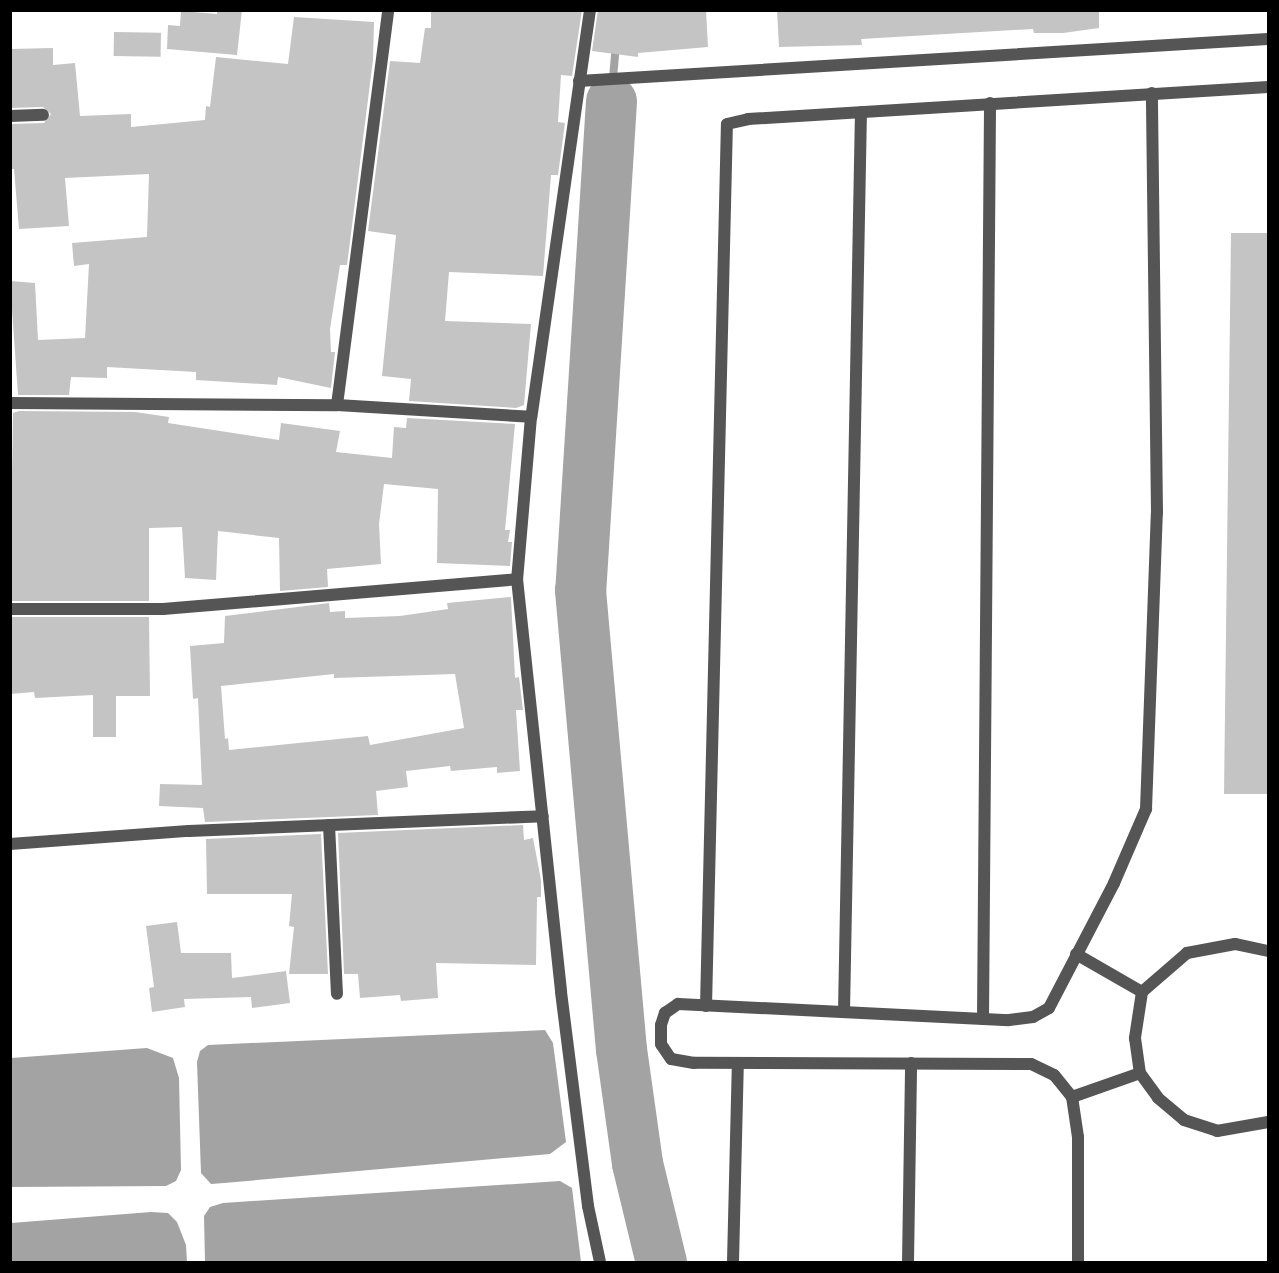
<!DOCTYPE html>
<style>
body{margin:0}
#map{position:relative;width:1279px;height:1273px;overflow:hidden;background:#fff;font-family:Commissioner,sans-serif}
div>[style]{position:absolute}
.water>*{inset:0;background:#a3a3a3}
.stream>*{height:8px;margin:-4px;padding:0 4px;transform-origin:4px;border-radius:4px;background:#a3a3a3}
.river>*{height:51px;margin:-25.5px;padding:0 25.5px;transform-origin:25.5px;border-radius:25.5px;background:#a3a3a3}
.building>*{inset:0;background:#c4c4c4;transform-origin:0 0}
.minor>*{height:12px;margin:-6px;padding:0 6px;transform-origin:6px;border-radius:6px;background:#555}
span{translate:-50% -50%;white-space:nowrap;text-align:center;line-height:1.15;-webkit-text-stroke:4.5px #fff;paint-order:stroke}
.frame{position:absolute;inset:0;border:12px solid #000;pointer-events:none}
</style>
<div id="map">
<div class="water">
<i style="clip-path:polygon(545px 1030px,553px 1043px,566px 1142px,550px 1154px,224px 1183px,211px 1184px,201px 1173px,197px 1062px,200px 1051px,208px 1045px)"></i>
<i style="clip-path:polygon(147px 1048px,173px 1058px,179px 1078px,181px 1170px,176px 1181px,166px 1186px,11px 1187px,11px 1058px)"></i>
<i style="clip-path:polygon(560px 1181px,572px 1188px,581px 1262px,205px 1262px,204px 1216px,210px 1207px,223px 1203px)"></i>
<i style="clip-path:polygon(151px 1212px,168px 1213px,177px 1222px,186px 1245px,187px 1262px,11px 1262px,11px 1223px)"></i>
</div>
<div class="stream">
<i style="left:611px;top:101px;width:57px;rotate:-85deg"></i>
</div>
<div class="river">
<i style="left:611px;top:101px;width:490px;rotate:93.6deg"></i>
<i style="left:580px;top:590px;width:461px;rotate:84.9deg"></i>
<i style="left:621px;top:1049px;width:115px;rotate:82deg"></i>
<i style="left:637px;top:1163px;width:102px;rotate:76.4deg"></i>
</div>
<div class="building">
<i style="clip-path:polygon(217px 10px,242px 10px,237px 55px,167px 49px,168px 25px,180px 26px,181px 11px,217px 14px)"></i>
<i style="clip-path:polygon(431px 10px,582px 10px,572px 76px,561px 75px,558px 122px,565px 123px,558px 175px,551px 175px,543px 276px,449px 272px,445px 321px,531px 324px,524px 405px,516px 408px,409px 401px,411px 379px,382px 376px,396px 235px,368px 231px,390px 61px,420px 63px,425px 28px,431px 28px)"></i>
<i style="clip-path:polygon(598px 10px,706px 10px,708px 47px,638px 53px,638px 57px,592px 51px)"></i>
<i style="clip-path:polygon(777px 10px,1099px 10px,1099px 28px,1063px 33px,1034px 33px,1033px 29px,861px 39px,862px 45px,779px 47px)"></i>
<i style="clip-path:polygon(294px 17px,374px 22px,373px 60px,347px 265px,340px 265px,330px 329px,331px 352px,335px 352px,331px 388px,278px 377px,277px 385px,196px 380px,196px 372px,107px 367px,107px 378px,71px 377px,69px 395px,18px 395px,10px 281px,35px 283px,38px 340px,85px 338px,89px 264px,74px 266px,72px 243px,147px 237px,149px 174px,65px 178px,69px 226px,19px 229px,14px 169px,10px 169px,10px 124px,44px 123px,51px 114px,43px 107px,10px 108px,10px 49px,53px 48px,53px 65px,75px 63px,80px 116px,131px 114px,131px 127px,205px 120px,206px 106px,210px 107px,216px 57px,288px 64px)"></i>
<i style="left:114px;top:32px;width:47px;height:24px;rotate:1deg"></i>
<i style="clip-path:polygon(1231px 233px,1269px 233px,1269px 794px,1224px 794px)"></i>
<i style="clip-path:polygon(19px 411px,135px 412px,169px 417px,168px 423px,279px 440px,281px 423px,340px 431px,336px 452px,392px 458px,394px 427px,406px 428px,407px 418px,515px 424px,505px 530px,510px 530px,508px 542px,512px 542px,510px 566px,437px 563px,438px 489px,384px 484px,379px 524px,381px 564px,327px 569px,328px 587px,280px 591px,279px 538px,218px 531px,216px 580px,185px 578px,182px 527px,149px 528px,149px 601px,10px 601px,13px 413px)"></i>
<i style="clip-path:polygon(evenodd,511px 597px,515px 678px,519px 677px,523px 710px,516px 710px,520px 771px,497px 773px,497px 767px,451px 771px,450px 766px,406px 771px,408px 787px,376px 791px,378px 815px,205px 822px,203px 808px,159px 806px,160px 784px,202px 785px,198px 698px,193px 699px,190px 646px,224px 643px,225px 616px,329px 603px,330px 612px,345px 611px,345px 618px,400px 616px,448px 609px,447px 603px,511px 597px,334px 674px,334px 678px,455px 674px,464px 728px,370px 745px,368px 736px,229px 750px,228px 738px,225px 739px,221px 686px,334px 674px)"></i>
<i style="clip-path:polygon(10px 617px,149px 617px,150px 696px,116px 696px,116px 737px,93px 737px,93px 695px,35px 698px,34px 692px,10px 694px)"></i>
<i style="clip-path:polygon(523px 825px,524px 840px,533px 838px,541px 880px,541px 897px,537px 897px,536px 965px,436px 963px,438px 998px,401px 1001px,400px 995px,360px 998px,358px 974px,344px 974px,338px 833px)"></i>
<i style="clip-path:polygon(321px 834px,328px 974px,289px 974px,294px 927px,289px 926px,292px 894px,207px 894px,206px 839px)"></i>
<i style="clip-path:polygon(177px 922px,181px 953px,231px 953px,232px 978px,286px 971px,290px 1003px,252px 1008px,251px 997px,184px 999px,185px 1007px,152px 1012px,149px 988px,154px 987px,146px 926px)"></i>
</div>
<div class="minor">
<i style="left:590px;top:10px;width:411px;rotate:98.2deg"></i>
<i style="left:531px;top:417px;width:163px;rotate:94.9deg"></i>
<i style="left:517px;top:579px;width:415px;rotate:83.9deg"></i>
<i style="left:561px;top:992px;width:216px;rotate:82.8deg"></i>
<i style="left:588px;top:1206px;width:57px;rotate:77.9deg"></i>
<i style="left:579px;top:81px;width:690px;rotate:-3.49deg"></i>
<i style="left:10px;top:116px;width:33px;rotate:-2deg"></i>
<i style="left:10px;top:403px;width:327px;rotate:0.4deg"></i>
<i style="left:337px;top:405px;width:194px;rotate:3.5deg"></i>
<i style="left:337px;top:405px;width:398px;rotate:-82.6deg"></i>
<i style="left:10px;top:609px;width:153px"></i>
<i style="left:163px;top:609px;width:355px;rotate:-4.8deg"></i>
<i style="left:329px;top:825px;width:169px;rotate:87.3deg"></i>
<i style="left:10px;top:844px;width:179px;rotate:-4.2deg"></i>
<i style="left:189px;top:831px;width:354px;rotate:-2.4deg"></i>
<i style="left:1268px;top:951px;width:34px;rotate:-168deg"></i>
<i style="left:1235px;top:944px;width:49px;rotate:169.4deg"></i>
<i style="left:1187px;top:953px;width:60px;rotate:139.1deg"></i>
<i style="left:1142px;top:992px;width:47px;rotate:98.7deg"></i>
<i style="left:1135px;top:1038px;width:35px;rotate:82deg"></i>
<i style="left:1140px;top:1073px;width:31px;rotate:54deg"></i>
<i style="left:1158px;top:1098px;width:34px;rotate:40deg"></i>
<i style="left:1184px;top:1120px;width:35px;rotate:18deg"></i>
<i style="left:1217px;top:1131px;width:52px;rotate:-10deg"></i>
<i style="left:1076px;top:954px;width:76px;rotate:29.9deg"></i>
<i style="left:706px;top:1006px;width:882px;rotate:-88.64deg"></i>
<i style="left:727px;top:124px;width:22px;rotate:-13deg"></i>
<i style="left:748px;top:119px;width:521px;rotate:-3.52deg"></i>
<i style="left:844px;top:1012px;width:900px;rotate:-88.92deg"></i>
<i style="left:983px;top:1019px;width:916px;rotate:-89.56deg"></i>
<i style="left:1072px;top:1097px;width:72px;rotate:-19.4deg"></i>
<i style="left:733px;top:1262px;width:199px;rotate:-88.6deg"></i>
<i style="left:908px;top:1262px;width:199px;rotate:-89.1deg"></i>
<i style="left:1078px;top:1262px;width:125px;rotate:-90deg"></i>
<i style="left:1078px;top:1137px;width:40px;rotate:-98.5deg"></i>
<i style="left:1072px;top:1097px;width:28px;rotate:-129deg"></i>
<i style="left:1054px;top:1075px;width:25px;rotate:-154deg"></i>
<i style="left:1031px;top:1064px;width:337px;rotate:-179.8deg"></i>
<i style="left:694px;top:1063px;width:23px;rotate:-170deg"></i>
<i style="left:671px;top:1059px;width:18px;rotate:-124deg"></i>
<i style="left:661px;top:1044px;width:19px;rotate:-90deg"></i>
<i style="left:661px;top:1025px;width:13px;rotate:-72deg"></i>
<i style="left:665px;top:1013px;width:16px;rotate:-35deg"></i>
<i style="left:678px;top:1004px;width:331px;rotate:2.8deg"></i>
<i style="left:1009px;top:1020px;width:24px;rotate:-7deg"></i>
<i style="left:1033px;top:1017px;width:18px;rotate:-29deg"></i>
<i style="left:1049px;top:1008px;width:141px;rotate:-62.5deg"></i>
<i style="left:1114px;top:883px;width:81px;rotate:-66.6deg"></i>
<i style="left:1146px;top:809px;width:296px;rotate:-87.9deg"></i>
<i style="left:1157px;top:513px;width:420px;rotate:-90.7deg"></i>
</div>
<div class="frame"></div>
</div>
